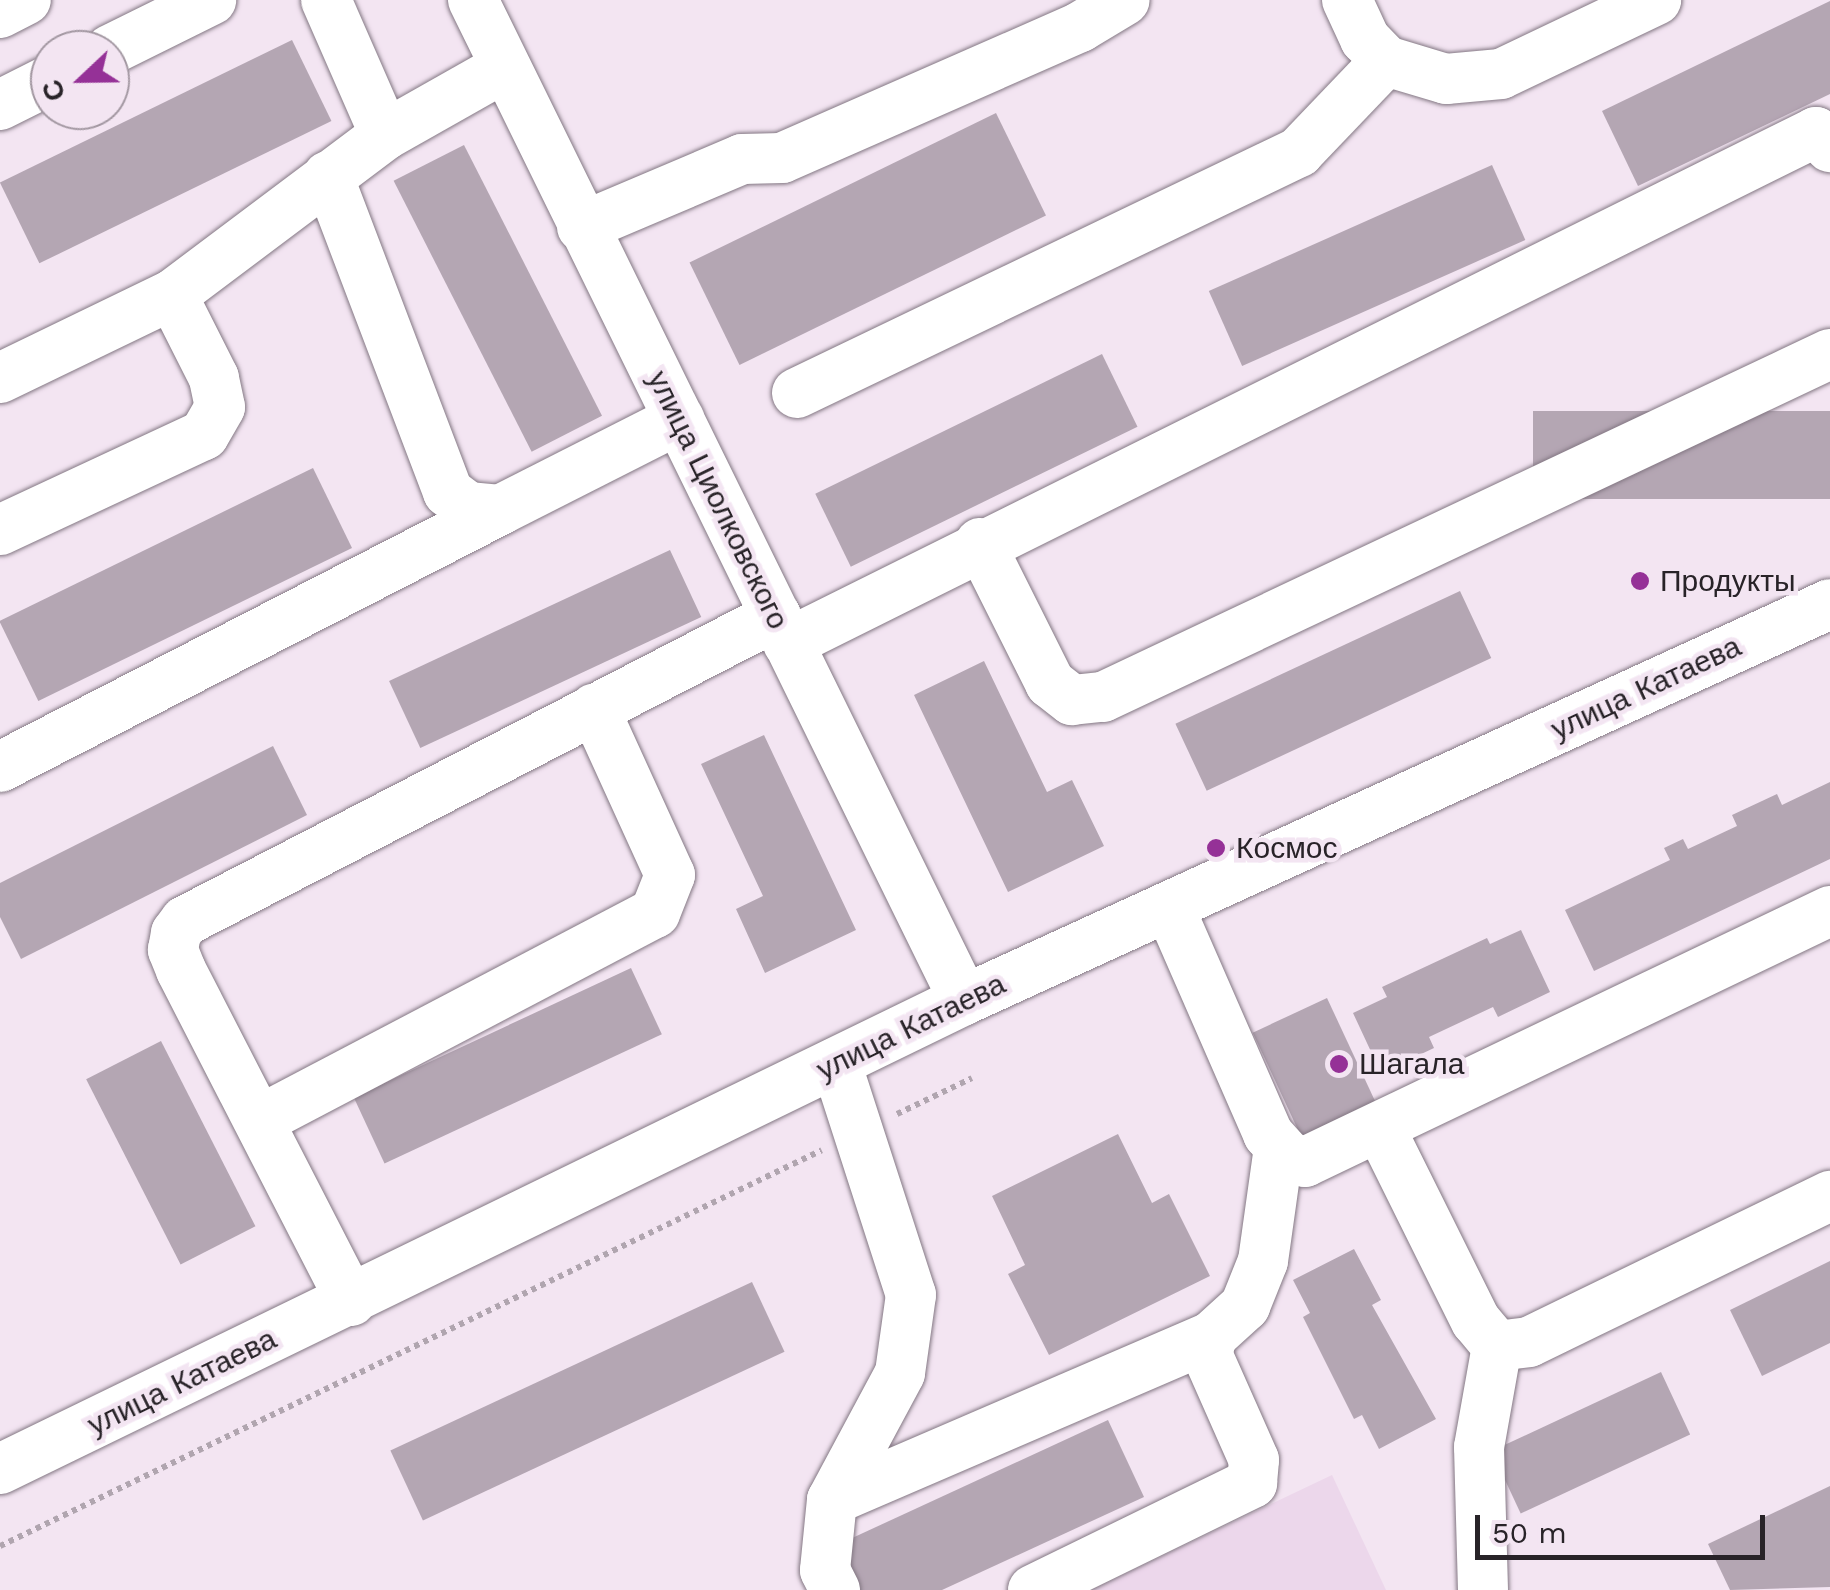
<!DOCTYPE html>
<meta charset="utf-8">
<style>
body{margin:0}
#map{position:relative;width:1830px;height:1590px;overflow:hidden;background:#f3e5f2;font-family:"Work Sans",sans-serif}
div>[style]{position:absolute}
.built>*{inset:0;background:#ecd7eb}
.building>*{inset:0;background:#b4a6b3;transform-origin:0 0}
.path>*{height:6px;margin-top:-3px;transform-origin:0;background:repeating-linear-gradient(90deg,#b0a5af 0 5px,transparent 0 10px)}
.roads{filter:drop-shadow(0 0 2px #837783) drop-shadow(0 0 2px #837783)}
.minor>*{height:50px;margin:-25px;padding:0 25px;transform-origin:25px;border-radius:25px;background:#fff}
.dots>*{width:28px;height:28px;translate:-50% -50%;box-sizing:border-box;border:5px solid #f3e5f2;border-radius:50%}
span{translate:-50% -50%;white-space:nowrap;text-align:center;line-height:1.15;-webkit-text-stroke:9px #f3e5f2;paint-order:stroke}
.street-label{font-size:30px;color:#282328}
.poi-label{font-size:30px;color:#282328}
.left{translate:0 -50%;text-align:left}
.north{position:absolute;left:30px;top:30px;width:100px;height:100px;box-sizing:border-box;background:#f3e5f2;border:2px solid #a297a1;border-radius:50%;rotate:248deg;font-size:28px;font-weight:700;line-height:40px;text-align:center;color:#282328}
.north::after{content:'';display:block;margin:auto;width:35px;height:45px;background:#953197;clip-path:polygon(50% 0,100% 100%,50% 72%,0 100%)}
.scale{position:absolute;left:1475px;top:1515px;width:290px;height:45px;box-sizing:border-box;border:5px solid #282328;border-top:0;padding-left:12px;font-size:30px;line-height:35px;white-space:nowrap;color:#282328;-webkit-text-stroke:8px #f3e5f2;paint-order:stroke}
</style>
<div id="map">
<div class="built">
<i style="clip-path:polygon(1332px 1475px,1386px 1590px,1091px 1590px)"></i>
</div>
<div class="building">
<i style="clip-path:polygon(1830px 1px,1830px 94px,1638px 186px,1602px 111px)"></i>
<i style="left:292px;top:40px;width:90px;height:325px;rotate:64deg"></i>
<i style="left:996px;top:113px;width:114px;height:341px;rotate:64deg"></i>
<i style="left:464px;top:145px;width:304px;height:79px;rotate:63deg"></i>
<i style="left:1492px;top:165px;width:82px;height:310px;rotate:66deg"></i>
<i style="left:1102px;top:354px;width:81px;height:319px;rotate:64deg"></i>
<i style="left:1830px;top:411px;width:88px;height:297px;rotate:90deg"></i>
<i style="left:313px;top:468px;width:89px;height:349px;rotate:64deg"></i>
<i style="left:670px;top:550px;width:74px;height:310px;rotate:65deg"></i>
<i style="left:1460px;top:591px;width:74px;height:314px;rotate:65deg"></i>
<i style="clip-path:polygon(984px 661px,1047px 792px,1072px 780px,1104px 846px,1008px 892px,914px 695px)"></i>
<i style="clip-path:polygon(764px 735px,856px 930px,765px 973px,736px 909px,763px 896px,701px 764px)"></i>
<i style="clip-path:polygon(273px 746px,307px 815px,21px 959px,0 917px,0 883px)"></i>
<i style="clip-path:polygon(1830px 782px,1830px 859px,1594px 971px,1565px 910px,1670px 860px,1664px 848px,1683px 839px,1688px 849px,1737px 826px,1732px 815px,1777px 794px,1782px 805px)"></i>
<i style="clip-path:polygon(1521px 930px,1550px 992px,1498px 1017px,1493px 1007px,1429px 1037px,1434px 1048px,1381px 1073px,1353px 1013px,1387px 997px,1382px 987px,1487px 938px,1490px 944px)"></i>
<i style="left:631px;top:968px;width:73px;height:306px;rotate:65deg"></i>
<i style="left:1327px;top:998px;width:115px;height:82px;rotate:65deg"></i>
<i style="left:161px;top:1041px;width:208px;height:84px;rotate:63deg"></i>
<i style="clip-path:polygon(1118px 1134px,1152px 1203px,1169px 1194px,1210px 1276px,1049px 1355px,1008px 1274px,1025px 1265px,992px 1196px)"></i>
<i style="clip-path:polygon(1354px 1249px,1381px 1300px,1372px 1305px,1436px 1419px,1379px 1449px,1362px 1415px,1354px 1419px,1303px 1317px,1310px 1313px,1293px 1280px)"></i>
<i style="clip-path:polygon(1830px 1261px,1830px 1343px,1762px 1376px,1730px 1310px)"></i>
<i style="left:752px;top:1282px;width:77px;height:399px;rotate:65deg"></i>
<i style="left:1661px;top:1372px;width:69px;height:187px;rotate:65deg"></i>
<i style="clip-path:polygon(1108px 1420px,1144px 1497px,942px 1590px,858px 1590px,837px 1545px)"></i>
<i style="clip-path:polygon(1830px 1486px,1830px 1587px,1730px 1590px,1708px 1544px)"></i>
</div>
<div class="path">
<i style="left:897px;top:1114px;width:83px;rotate:-25.6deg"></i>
<i style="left:0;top:1546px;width:912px;rotate:-25.72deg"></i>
</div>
<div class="roads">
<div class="minor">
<i style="left:326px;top:0;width:147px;rotate:66.4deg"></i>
<i style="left:473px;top:0;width:1114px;rotate:63.85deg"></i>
<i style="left:1347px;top:0;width:43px;rotate:65.2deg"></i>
<i style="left:1365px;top:39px;width:30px;rotate:46deg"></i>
<i style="left:1386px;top:61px;width:63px;rotate:16.7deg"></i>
<i style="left:1446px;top:79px;width:55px;rotate:-5.2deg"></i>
<i style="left:1501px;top:74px;width:172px;rotate:-25.5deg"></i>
<i style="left:0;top:13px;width:29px;rotate:-27deg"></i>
<i style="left:110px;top:50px;width:113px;rotate:-26.3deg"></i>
<i style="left:0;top:105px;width:56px;rotate:-26.6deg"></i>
<i style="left:328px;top:176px;width:338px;rotate:69.2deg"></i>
<i style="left:448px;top:492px;width:25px;rotate:37deg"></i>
<i style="left:468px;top:507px;width:32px;rotate:5deg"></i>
<i style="left:500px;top:510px;width:201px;rotate:-26.9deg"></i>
<i style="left:582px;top:227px;width:174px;rotate:-23deg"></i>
<i style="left:742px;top:159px;width:40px;rotate:-1.4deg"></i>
<i style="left:782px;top:158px;width:326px;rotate:-23.7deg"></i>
<i style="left:1080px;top:27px;width:52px;rotate:-31deg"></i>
<i style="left:0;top:378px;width:191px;rotate:-25.8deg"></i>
<i style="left:172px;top:295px;width:266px;rotate:-36.9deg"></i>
<i style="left:385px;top:135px;width:138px;rotate:-29.5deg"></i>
<i style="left:797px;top:393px;width:557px;rotate:-25.64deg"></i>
<i style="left:1299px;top:152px;width:126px;rotate:-46.3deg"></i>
<i style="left:0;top:530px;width:225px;rotate:-25deg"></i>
<i style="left:204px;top:435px;width:32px;rotate:-60deg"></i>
<i style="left:220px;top:407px;width:30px;rotate:-102deg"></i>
<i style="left:214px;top:378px;width:93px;rotate:-116.8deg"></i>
<i style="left:980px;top:543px;width:157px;rotate:63.4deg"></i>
<i style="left:1050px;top:683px;width:28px;rotate:38deg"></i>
<i style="left:1072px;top:700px;width:31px;rotate:-6deg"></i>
<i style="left:1103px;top:697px;width:804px;rotate:-25.26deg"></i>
<i style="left:788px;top:643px;width:1148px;rotate:-26.43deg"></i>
<i style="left:1816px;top:132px;width:21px;rotate:47deg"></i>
<i style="left:0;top:767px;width:562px;rotate:-27.2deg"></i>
<i style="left:1169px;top:907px;width:248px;rotate:66.4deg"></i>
<i style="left:1268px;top:1134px;width:31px;rotate:48deg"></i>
<i style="left:1289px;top:1157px;width:17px;rotate:17deg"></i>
<i style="left:1305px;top:1162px;width:582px;rotate:-25.55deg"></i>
<i style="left:260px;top:1120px;width:446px;rotate:-27.7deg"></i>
<i style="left:655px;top:913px;width:41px;rotate:-68.5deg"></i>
<i style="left:670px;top:875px;width:183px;rotate:-114.5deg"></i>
<i style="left:1381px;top:1130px;width:213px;rotate:63.6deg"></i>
<i style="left:1476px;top:1321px;width:33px;rotate:50deg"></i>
<i style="left:1497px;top:1346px;width:32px;rotate:-7deg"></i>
<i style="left:1529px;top:1342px;width:335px;rotate:-25.9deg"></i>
<i style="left:351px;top:1301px;width:372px;rotate:-117.2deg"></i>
<i style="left:181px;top:970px;width:22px;rotate:-112deg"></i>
<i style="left:173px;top:950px;width:17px;rotate:-80deg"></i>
<i style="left:176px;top:933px;width:15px;rotate:-53deg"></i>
<i style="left:185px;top:921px;width:665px;rotate:-27.3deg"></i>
<i style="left:0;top:1469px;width:1072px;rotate:-25.94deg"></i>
<i style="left:964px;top:1000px;width:952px;rotate:-24.57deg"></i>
<i style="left:832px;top:1500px;width:414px;rotate:-23.3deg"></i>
<i style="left:835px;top:1590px;width:22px;rotate:-117deg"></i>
<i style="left:825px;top:1570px;width:70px;rotate:-84.3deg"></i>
<i style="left:832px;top:1500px;width:144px;rotate:-61.8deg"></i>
<i style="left:900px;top:1373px;width:79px;rotate:-82deg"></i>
<i style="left:911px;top:1295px;width:244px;rotate:-107.9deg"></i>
<i style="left:1033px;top:1590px;width:244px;rotate:-26deg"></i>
<i style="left:1252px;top:1483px;width:23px;rotate:-85deg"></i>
<i style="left:1254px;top:1460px;width:116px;rotate:-113.9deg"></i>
<i style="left:1207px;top:1354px;width:19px;rotate:-74deg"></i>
<i style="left:1212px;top:1336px;width:45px;rotate:-42.3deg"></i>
<i style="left:1245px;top:1306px;width:48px;rotate:-68.2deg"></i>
<i style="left:1263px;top:1261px;width:115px;rotate:-82deg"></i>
<i style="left:1483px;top:1590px;width:143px;rotate:-91.6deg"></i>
<i style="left:1479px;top:1447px;width:103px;rotate:-79.9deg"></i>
</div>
</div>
<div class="dots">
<i style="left:1640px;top:581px;background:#953197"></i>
<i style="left:1216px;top:848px;background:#953197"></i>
<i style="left:1339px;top:1064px;background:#953197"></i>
</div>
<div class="street-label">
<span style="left:718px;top:500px;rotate:64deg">улица Циолковского</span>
<span style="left:1646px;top:688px;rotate:-25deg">улица Катаева</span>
<span style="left:911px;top:1027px;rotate:-26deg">улица Катаева</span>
<span style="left:182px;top:1382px;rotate:-26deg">улица Катаева</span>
</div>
<div class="poi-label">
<span class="left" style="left:1660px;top:581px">Продукты</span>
<span class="left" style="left:1236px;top:848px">Космос</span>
<span class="left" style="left:1359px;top:1064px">Шагала</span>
</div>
<div class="north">С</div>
<div class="scale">50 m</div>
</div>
